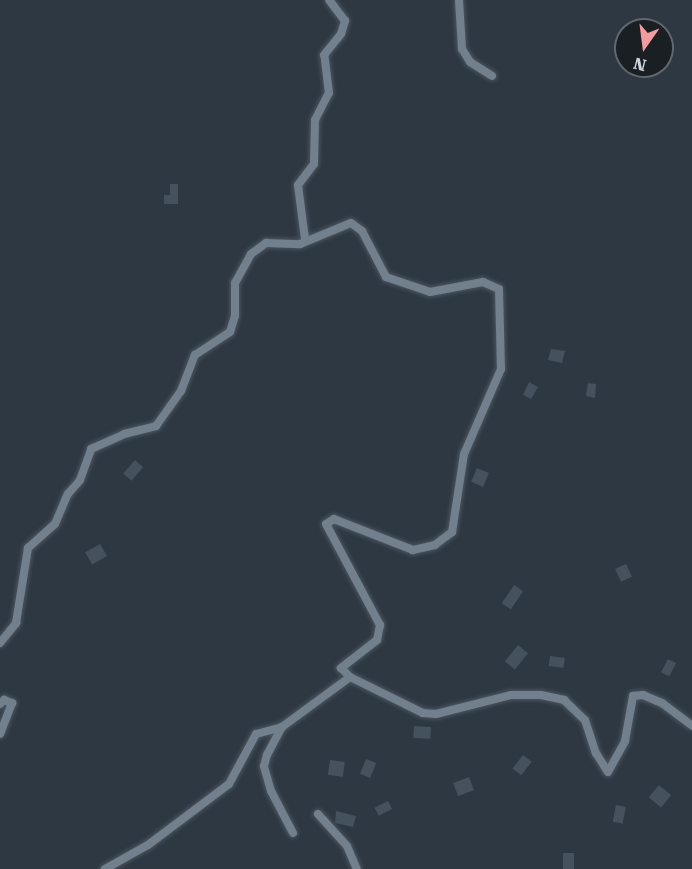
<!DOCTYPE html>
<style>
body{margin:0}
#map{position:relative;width:692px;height:869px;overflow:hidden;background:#2d3843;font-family:"Roboto Serif",serif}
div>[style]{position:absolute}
.building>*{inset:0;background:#45515c;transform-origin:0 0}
.roads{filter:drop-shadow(0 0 2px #4c555e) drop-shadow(0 0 2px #4c555e)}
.street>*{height:8px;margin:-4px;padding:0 4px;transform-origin:4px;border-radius:4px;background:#727f8c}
span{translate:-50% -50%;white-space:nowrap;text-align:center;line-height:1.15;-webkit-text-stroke:4.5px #1a1f24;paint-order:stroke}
.north{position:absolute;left:614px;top:18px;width:60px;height:60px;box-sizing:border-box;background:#1a1f24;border:2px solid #62676d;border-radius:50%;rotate:194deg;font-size:16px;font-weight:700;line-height:24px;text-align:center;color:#cdd4db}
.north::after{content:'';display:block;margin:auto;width:21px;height:27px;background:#f49aa1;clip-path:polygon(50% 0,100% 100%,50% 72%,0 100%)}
</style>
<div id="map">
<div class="building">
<i style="clip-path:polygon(170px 184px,178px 184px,178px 204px,164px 204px,164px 195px,170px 195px)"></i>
<i style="clip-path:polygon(551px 349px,565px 351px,562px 363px,548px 360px)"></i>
<i style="clip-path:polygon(529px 382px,538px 387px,531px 399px,523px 395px)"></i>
<i style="clip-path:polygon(588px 383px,596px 384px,595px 398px,586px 396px)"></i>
<i style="left:135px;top:460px;width:11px;height:18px;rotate:41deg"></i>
<i style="left:477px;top:468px;width:13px;height:15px;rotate:23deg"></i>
<i style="left:100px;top:544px;width:14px;height:17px;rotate:60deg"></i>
<i style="left:626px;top:564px;width:14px;height:12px;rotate:65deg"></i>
<i style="left:514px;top:585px;width:11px;height:22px;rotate:34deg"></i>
<i style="left:518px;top:645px;width:13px;height:21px;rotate:39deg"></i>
<i style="left:550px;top:656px;width:15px;height:10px;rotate:8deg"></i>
<i style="left:668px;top:659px;width:9px;height:15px;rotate:27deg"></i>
<i style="left:414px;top:726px;width:17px;height:12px;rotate:3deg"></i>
<i style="left:523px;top:755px;width:11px;height:17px;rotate:38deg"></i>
<i style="left:366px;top:759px;width:11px;height:16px;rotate:22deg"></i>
<i style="left:330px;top:760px;width:15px;height:15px;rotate:8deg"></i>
<i style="left:469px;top:777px;width:14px;height:17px;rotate:69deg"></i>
<i style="left:659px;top:785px;width:16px;height:16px;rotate:40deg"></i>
<i style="left:388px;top:801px;width:9px;height:15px;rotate:63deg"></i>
<i style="left:616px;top:805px;width:10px;height:17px;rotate:11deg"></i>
<i style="clip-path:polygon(336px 811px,356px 816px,353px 827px,335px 823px)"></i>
<i style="left:563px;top:853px;width:11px;height:16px"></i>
</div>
<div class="roads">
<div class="street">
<i style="left:459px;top:0;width:49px;rotate:86.5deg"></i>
<i style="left:462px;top:49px;width:15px;rotate:58deg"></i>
<i style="left:470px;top:62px;width:26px;rotate:32deg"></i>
<i style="left:305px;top:239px;width:54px;rotate:-97.4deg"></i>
<i style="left:298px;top:185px;width:26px;rotate:-53deg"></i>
<i style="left:314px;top:164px;width:44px;rotate:-88.7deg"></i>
<i style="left:315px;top:120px;width:30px;rotate:-63deg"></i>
<i style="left:329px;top:93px;width:38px;rotate:-97deg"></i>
<i style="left:324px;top:55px;width:27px;rotate:-51deg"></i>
<i style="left:341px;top:34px;width:14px;rotate:-73deg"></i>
<i style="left:345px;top:21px;width:26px;rotate:-127deg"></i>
<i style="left:0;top:643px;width:26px;rotate:-51deg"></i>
<i style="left:16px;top:623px;width:76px;rotate:-80.9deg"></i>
<i style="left:28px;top:548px;width:36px;rotate:-42deg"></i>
<i style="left:55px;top:524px;width:33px;rotate:-67deg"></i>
<i style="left:68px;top:494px;width:18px;rotate:-49deg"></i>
<i style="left:80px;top:480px;width:33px;rotate:-70deg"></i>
<i style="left:91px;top:449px;width:36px;rotate:-24deg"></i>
<i style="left:124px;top:434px;width:33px;rotate:-14deg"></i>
<i style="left:156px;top:426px;width:43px;rotate:-54.5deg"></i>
<i style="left:181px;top:391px;width:39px;rotate:-69deg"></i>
<i style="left:195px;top:355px;width:42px;rotate:-33.3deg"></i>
<i style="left:230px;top:332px;width:17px;rotate:-73deg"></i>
<i style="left:235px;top:316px;width:33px;rotate:-90deg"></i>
<i style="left:235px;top:283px;width:33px;rotate:-61deg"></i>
<i style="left:251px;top:254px;width:19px;rotate:-36deg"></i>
<i style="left:266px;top:243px;width:34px;rotate:2deg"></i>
<i style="left:300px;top:244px;width:55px;rotate:-22.4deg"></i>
<i style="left:351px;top:223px;width:14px;rotate:36deg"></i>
<i style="left:362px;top:231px;width:52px;rotate:62.4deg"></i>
<i style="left:386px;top:277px;width:46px;rotate:18.8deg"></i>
<i style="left:430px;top:292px;width:54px;rotate:-10.7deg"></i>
<i style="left:483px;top:282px;width:17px;rotate:24deg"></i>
<i style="left:499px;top:289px;width:80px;rotate:88.6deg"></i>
<i style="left:501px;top:369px;width:93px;rotate:113.5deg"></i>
<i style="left:464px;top:454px;width:79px;rotate:98.7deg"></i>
<i style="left:452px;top:532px;width:21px;rotate:143deg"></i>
<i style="left:435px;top:545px;width:23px;rotate:167deg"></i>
<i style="left:413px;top:550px;width:85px;rotate:-158.6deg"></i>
<i style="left:334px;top:519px;width:9px;rotate:148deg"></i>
<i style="left:326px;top:524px;width:115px;rotate:61.9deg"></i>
<i style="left:380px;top:625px;width:15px;rotate:101deg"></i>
<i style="left:377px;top:640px;width:46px;rotate:142.1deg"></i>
<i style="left:341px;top:668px;width:13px;rotate:45deg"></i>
<i style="left:350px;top:677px;width:81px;rotate:26.3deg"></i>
<i style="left:423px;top:713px;width:13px;rotate:4deg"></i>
<i style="left:436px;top:714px;width:77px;rotate:-14.2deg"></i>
<i style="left:511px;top:695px;width:30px"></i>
<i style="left:541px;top:695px;width:24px;rotate:12deg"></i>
<i style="left:564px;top:700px;width:29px;rotate:44deg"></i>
<i style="left:585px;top:720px;width:35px;rotate:72deg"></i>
<i style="left:596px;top:753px;width:22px;rotate:58deg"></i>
<i style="left:608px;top:772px;width:35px;rotate:-61deg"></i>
<i style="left:625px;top:741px;width:46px;rotate:-79.9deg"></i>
<i style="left:633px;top:696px;width:10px;rotate:-6deg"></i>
<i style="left:643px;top:695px;width:21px;rotate:23deg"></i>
<i style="left:662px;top:703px;width:38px;rotate:37deg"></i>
<i style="left:0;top:704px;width:6px;rotate:-45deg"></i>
<i style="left:4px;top:700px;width:9px;rotate:21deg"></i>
<i style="left:12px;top:703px;width:33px;rotate:111deg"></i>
<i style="left:318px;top:814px;width:43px;rotate:47.8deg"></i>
<i style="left:347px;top:846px;width:25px;rotate:67deg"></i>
<i style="left:293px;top:833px;width:47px;rotate:-117.6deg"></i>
<i style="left:271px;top:791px;width:26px;rotate:-106deg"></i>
<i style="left:264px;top:766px;width:11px;rotate:-75deg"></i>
<i style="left:267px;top:755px;width:32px;rotate:-62deg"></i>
<i style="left:282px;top:727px;width:84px;rotate:-36.3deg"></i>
<i style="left:105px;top:869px;width:49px;rotate:-29.2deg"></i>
<i style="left:148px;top:845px;width:101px;rotate:-37deg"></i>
<i style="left:229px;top:784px;width:57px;rotate:-61.6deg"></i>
<i style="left:256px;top:734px;width:27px;rotate:-15deg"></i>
</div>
</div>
<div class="north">N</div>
</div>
